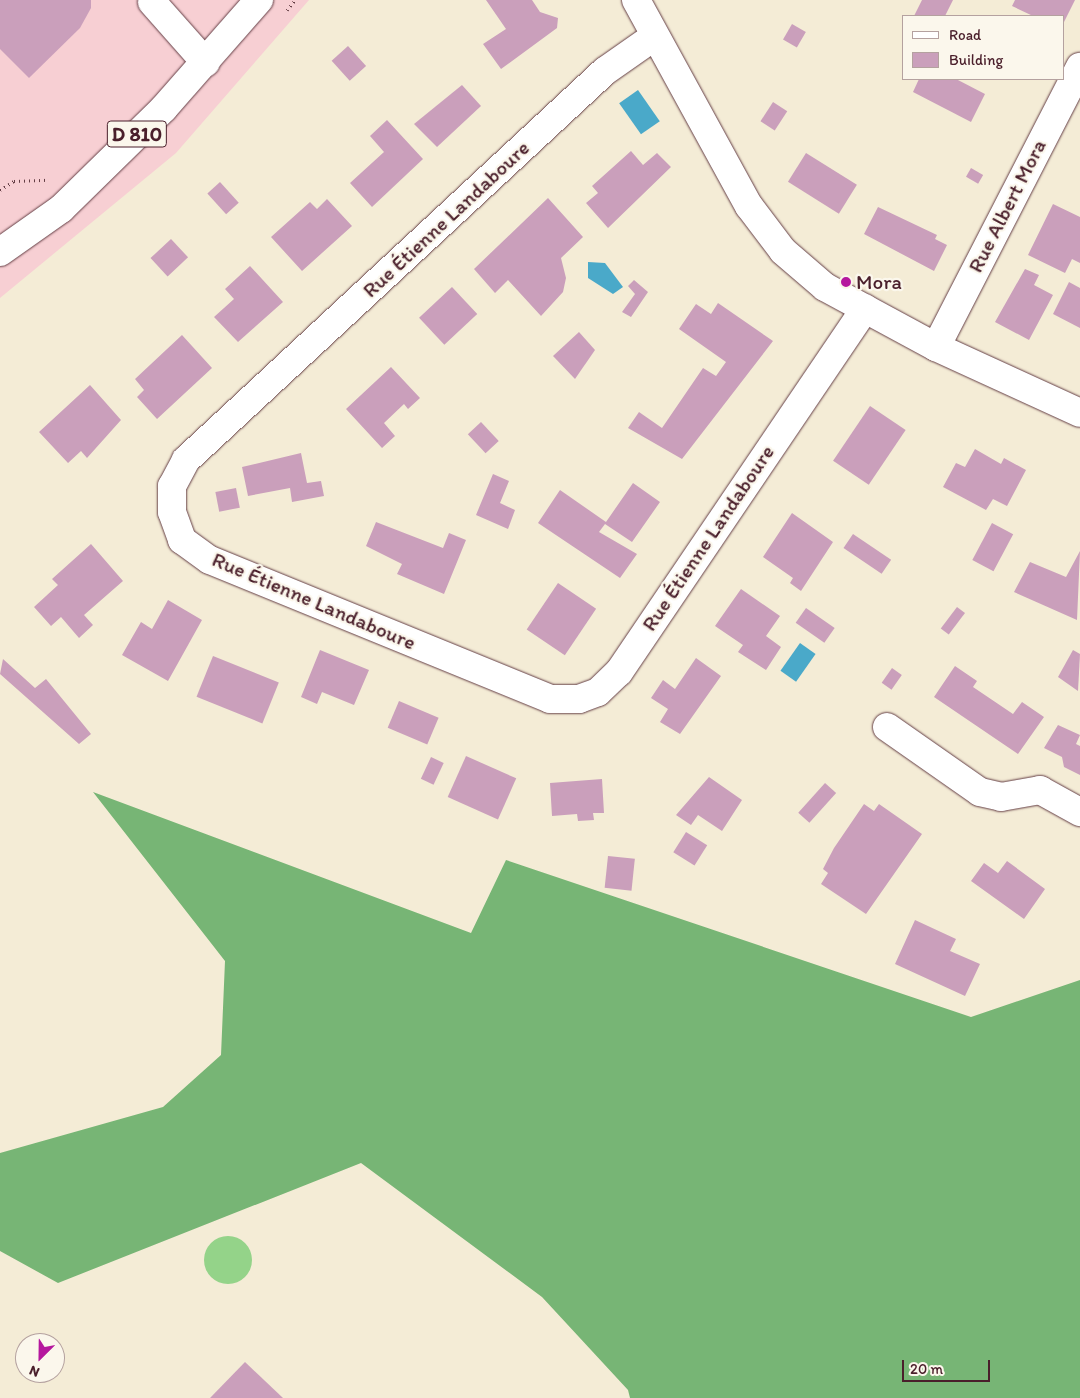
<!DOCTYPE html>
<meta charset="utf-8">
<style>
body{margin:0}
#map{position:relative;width:1080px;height:1398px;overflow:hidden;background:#f4ecd6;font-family:Itim,sans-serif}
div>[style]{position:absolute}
.built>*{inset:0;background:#f7cfd3}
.green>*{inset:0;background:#94d389}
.round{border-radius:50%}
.forest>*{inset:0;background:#77b575}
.water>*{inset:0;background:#4aa9c9;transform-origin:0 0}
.building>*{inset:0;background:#ca9fbb;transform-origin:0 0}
.path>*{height:3px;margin-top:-1.5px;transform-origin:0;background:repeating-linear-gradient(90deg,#643e45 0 1px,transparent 0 5px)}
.roads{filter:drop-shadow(0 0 1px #643e45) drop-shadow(0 0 1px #643e45)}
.minor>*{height:28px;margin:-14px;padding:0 14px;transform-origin:14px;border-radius:14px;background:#fff}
.major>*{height:28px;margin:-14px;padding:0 14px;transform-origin:14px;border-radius:14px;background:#fff}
.dots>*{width:14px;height:14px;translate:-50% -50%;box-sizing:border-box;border:2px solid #fbf7ec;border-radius:50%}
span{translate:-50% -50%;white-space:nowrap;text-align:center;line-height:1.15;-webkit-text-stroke:4.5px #fbf7ec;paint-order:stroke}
.shield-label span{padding:1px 4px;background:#fbf7ec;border:1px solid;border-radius:4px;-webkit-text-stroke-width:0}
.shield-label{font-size:20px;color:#4a1f2b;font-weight:700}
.street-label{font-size:21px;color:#4a1f2b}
.poi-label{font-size:21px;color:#4a1f2b}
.left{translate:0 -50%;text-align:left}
.legend{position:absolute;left:902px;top:15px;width:162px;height:65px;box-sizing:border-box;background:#fbf7ec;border:1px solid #b4a19f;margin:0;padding:6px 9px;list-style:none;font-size:15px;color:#4a1f2b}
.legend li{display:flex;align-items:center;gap:10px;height:25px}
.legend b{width:25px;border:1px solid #b4a19f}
.north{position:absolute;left:15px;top:1333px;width:50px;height:50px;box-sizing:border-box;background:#fbf7ec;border:1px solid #b4a19f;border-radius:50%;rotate:203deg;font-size:14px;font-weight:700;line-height:20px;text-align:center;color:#4a1f2b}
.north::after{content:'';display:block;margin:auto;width:18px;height:22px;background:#b5179e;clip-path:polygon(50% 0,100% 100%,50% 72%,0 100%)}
.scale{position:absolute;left:902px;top:1360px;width:88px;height:22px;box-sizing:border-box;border:2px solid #4a1f2b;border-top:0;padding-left:6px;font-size:15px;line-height:18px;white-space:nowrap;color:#4a1f2b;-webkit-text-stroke:4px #fbf7ec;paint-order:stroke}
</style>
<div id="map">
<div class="built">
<i style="clip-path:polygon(0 0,309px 0,176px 153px,0 298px)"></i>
</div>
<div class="green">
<i class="round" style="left:204px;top:1236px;width:48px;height:48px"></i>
</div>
<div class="forest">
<i style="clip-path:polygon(93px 792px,471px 933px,506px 860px,971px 1017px,1080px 980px,1080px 1398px,630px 1398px,628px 1390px,542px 1297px,361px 1163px,58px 1283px,0 1251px,0 1153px,163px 1107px,221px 1055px,225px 961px)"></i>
</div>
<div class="water">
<i style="left:638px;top:90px;width:38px;height:23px;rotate:55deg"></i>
<i style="clip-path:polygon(588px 262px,605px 263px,623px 287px,613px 294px,588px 278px)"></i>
<i style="left:800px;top:643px;width:19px;height:34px;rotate:35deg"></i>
</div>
<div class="building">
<i style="clip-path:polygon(0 0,91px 0,91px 8px,80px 28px,29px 78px,0 49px)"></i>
<i style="clip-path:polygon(486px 0,532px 0,540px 12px,558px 18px,557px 28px,501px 69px,483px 44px,506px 29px)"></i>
<i style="clip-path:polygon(922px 0,953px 0,945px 16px,914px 16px)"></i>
<i style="clip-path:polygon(1015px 0,1075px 0,1064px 22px,1064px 16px,1033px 16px,1012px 6px)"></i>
<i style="left:792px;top:24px;width:16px;height:18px;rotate:30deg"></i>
<i style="left:348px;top:46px;width:27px;height:22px;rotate:48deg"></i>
<i style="clip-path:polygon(919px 79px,956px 79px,985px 94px,971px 122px,913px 92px)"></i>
<i style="clip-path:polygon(462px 85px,481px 106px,437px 147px,414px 124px)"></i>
<i style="left:773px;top:102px;width:17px;height:23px;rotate:33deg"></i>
<i style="clip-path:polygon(387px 120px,423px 159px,372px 207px,350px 183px,384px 152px,370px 136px)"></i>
<i style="clip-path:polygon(631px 151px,643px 165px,657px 153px,671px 167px,608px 228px,586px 203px,598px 193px,592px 186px)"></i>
<i style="left:806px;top:153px;width:60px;height:34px;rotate:32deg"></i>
<i style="left:971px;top:168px;width:14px;height:10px;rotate:30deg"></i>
<i style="left:220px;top:182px;width:28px;height:17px;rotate:48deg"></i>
<i style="clip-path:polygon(548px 198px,583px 237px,561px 258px,566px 278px,563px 292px,541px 316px,508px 280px,495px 293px,474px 269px)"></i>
<i style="clip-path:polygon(327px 199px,352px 226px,302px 271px,271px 237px,310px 202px,317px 209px)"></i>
<i style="clip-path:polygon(1053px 204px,1080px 217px,1080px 263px,1072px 259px,1065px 273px,1028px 255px)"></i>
<i style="clip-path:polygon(878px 207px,937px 235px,935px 239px,947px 245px,934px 271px,864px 234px)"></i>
<i style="left:171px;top:239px;width:25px;height:28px;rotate:47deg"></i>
<i style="clip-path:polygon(250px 266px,283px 302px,238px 342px,214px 317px,234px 299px,225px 289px)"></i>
<i style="clip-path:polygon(1025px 269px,1039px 275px,1034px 285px,1053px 295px,1029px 340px,995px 322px)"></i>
<i style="clip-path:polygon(634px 280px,648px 292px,631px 317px,622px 312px,635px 294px,628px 286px)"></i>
<i style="clip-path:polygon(1069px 282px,1080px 288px,1080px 328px,1053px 314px)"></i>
<i style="left:452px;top:287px;width:37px;height:45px;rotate:47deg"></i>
<i style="clip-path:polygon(718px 303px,773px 341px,682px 459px,628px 428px,639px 412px,662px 428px,703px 368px,716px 376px,726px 362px,679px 329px,696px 304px,711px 314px)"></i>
<i style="clip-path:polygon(579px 332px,595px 350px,575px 379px,553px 356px)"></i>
<i style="clip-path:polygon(182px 335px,212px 368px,157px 419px,137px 397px,144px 390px,135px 379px)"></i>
<i style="clip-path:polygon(391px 367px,420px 398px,408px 409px,404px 404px,384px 423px,395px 436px,382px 448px,346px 409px)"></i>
<i style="clip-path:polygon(90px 385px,121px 420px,87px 458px,81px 451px,68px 463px,39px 432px)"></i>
<i style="left:870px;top:406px;width:43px;height:66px;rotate:34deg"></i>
<i style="left:481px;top:422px;width:26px;height:18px;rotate:47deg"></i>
<i style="clip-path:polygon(975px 449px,1001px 464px,1004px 458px,1026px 470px,1007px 506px,993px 499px,986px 510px,943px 487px,956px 463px,965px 467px)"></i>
<i style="clip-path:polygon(301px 453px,307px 483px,321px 481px,324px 496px,292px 502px,290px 488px,248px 496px,242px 467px)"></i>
<i style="clip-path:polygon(493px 474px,509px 481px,500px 503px,515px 510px,508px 529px,476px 515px)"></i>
<i style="clip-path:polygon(633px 483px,660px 502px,632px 542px,605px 524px,599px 532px,637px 554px,620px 578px,538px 523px,560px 490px,606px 522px)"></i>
<i style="left:236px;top:488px;width:20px;height:21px;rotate:79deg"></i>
<i style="clip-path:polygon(792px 513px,833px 542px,801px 591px,790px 583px,793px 578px,763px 557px)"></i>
<i style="clip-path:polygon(376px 522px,443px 548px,449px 533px,466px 540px,444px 594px,397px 574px,402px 564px,366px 546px)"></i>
<i style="left:992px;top:523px;width:24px;height:42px;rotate:28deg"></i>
<i style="left:853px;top:534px;width:46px;height:17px;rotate:34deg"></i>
<i style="clip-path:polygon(91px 544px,123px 581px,84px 615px,93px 625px,79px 638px,61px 617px,51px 626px,34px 607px,58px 585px,52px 579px)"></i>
<i style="clip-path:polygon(1080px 551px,1077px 620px,1014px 592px,1030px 562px,1066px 577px)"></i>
<i style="left:558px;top:583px;width:46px;height:56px;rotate:34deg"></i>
<i style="clip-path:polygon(741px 589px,780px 616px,766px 636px,781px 647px,766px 670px,738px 652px,743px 645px,715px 626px)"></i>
<i style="clip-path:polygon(168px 600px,202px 620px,168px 681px,122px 655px,141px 622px,152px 629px)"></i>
<i style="left:957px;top:607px;width:10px;height:27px;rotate:37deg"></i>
<i style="left:806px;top:608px;width:35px;height:18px;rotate:35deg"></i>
<i style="clip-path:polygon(320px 650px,369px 670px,354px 705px,322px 692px,317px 704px,301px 697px)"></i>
<i style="clip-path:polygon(1073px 650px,1080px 654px,1078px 691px,1058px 677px)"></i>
<i style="left:213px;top:656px;width:71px;height:44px;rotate:22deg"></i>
<i style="clip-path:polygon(696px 658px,721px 676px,680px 734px,660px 722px,668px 709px,651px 698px,663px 680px,675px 689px)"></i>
<i style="clip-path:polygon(3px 659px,35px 688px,46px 679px,91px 734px,79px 744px,0 674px)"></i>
<i style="clip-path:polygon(955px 666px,977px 681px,973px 687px,1013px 714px,1022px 702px,1044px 717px,1018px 754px,934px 697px)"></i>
<i style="left:892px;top:668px;width:12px;height:18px;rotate:35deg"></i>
<i style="left:399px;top:701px;width:43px;height:29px;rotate:23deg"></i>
<i style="clip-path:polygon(1058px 725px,1080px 735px,1076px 744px,1080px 746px,1080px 775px,1064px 767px,1062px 757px,1044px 748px)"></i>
<i style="left:466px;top:756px;width:55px;height:45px;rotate:24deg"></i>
<i style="left:431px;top:757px;width:14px;height:24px;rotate:25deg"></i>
<i style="clip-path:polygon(709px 777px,742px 800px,722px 831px,698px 815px,691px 825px,676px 815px)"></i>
<i style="clip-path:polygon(602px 779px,604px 813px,593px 813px,594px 820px,578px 821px,577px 814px,552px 816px,550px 783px)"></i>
<i style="left:825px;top:783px;width:15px;height:40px;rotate:42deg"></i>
<i style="clip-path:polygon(864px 804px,874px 811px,879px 804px,922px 834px,866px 914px,821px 884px,828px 873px,823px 869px,834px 848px)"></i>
<i style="left:686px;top:832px;width:25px;height:24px;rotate:32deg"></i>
<i style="left:608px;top:856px;width:27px;height:32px;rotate:6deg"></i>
<i style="clip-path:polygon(1007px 861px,1045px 889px,1024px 919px,971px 881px,984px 863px,998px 873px)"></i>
<i style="clip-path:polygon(915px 920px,956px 939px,950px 951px,980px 964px,965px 996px,895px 964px)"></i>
<i style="clip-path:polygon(245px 1362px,283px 1398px,210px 1398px)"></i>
</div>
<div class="path">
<i style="left:287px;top:10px;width:13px;rotate:-51deg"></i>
<i style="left:0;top:190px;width:17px;rotate:-33deg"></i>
<i style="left:14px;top:181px;width:35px;rotate:-2deg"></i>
</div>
<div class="roads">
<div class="minor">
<i style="left:636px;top:0;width:235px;rotate:61.3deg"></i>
<i style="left:749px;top:206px;width:56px;rotate:52.9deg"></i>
<i style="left:783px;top:251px;width:55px;rotate:40.6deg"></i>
<i style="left:825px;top:287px;width:126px;rotate:28.4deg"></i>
<i style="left:936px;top:347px;width:158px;rotate:24.6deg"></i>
<i style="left:152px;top:2px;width:81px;rotate:48.5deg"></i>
<i style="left:655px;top:36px;width:61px;rotate:145deg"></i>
<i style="left:605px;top:71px;width:572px;rotate:137.13deg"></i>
<i style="left:186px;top:460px;width:30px;rotate:118deg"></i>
<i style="left:172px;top:486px;width:26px;rotate:90deg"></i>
<i style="left:172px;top:512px;width:30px;rotate:70deg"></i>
<i style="left:182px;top:540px;width:34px;rotate:36deg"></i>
<i style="left:210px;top:560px;width:367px;rotate:22.2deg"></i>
<i style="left:550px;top:699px;width:29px"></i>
<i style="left:579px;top:699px;width:20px;rotate:-20deg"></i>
<i style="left:598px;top:692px;width:29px;rotate:-44deg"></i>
<i style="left:619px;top:672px;width:439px;rotate:-55.9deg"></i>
<i style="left:936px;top:347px;width:315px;rotate:-62.8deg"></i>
<i style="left:887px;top:727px;width:113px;rotate:35deg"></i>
<i style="left:980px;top:792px;width:22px;rotate:13deg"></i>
<i style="left:1001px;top:797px;width:40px;rotate:-10deg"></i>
<i style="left:1040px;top:790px;width:46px;rotate:28.8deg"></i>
</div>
<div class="major">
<i style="left:0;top:252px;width:75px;rotate:-35.2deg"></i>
<i style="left:61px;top:209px;width:144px;rotate:-44.4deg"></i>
<i style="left:164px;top:108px;width:144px;rotate:-48.7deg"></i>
</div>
</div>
<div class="dots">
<i style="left:846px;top:282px;background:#b5179e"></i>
</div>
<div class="shield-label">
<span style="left:137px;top:134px">D 810</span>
</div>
<div class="street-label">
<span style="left:1007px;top:206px;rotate:-63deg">Rue Albert Mora</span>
<span style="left:446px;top:219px;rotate:-43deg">Rue Étienne Landaboure</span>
<span style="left:708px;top:538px;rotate:-56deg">Rue Étienne Landaboure</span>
<span style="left:314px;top:601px;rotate:23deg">Rue Étienne Landaboure</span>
</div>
<div class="poi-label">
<span class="left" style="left:856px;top:282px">Mora</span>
</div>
<ul class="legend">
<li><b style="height:6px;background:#fff"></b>Road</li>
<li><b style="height:14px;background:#ca9fbb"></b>Building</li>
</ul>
<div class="north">N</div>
<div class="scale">20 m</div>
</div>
